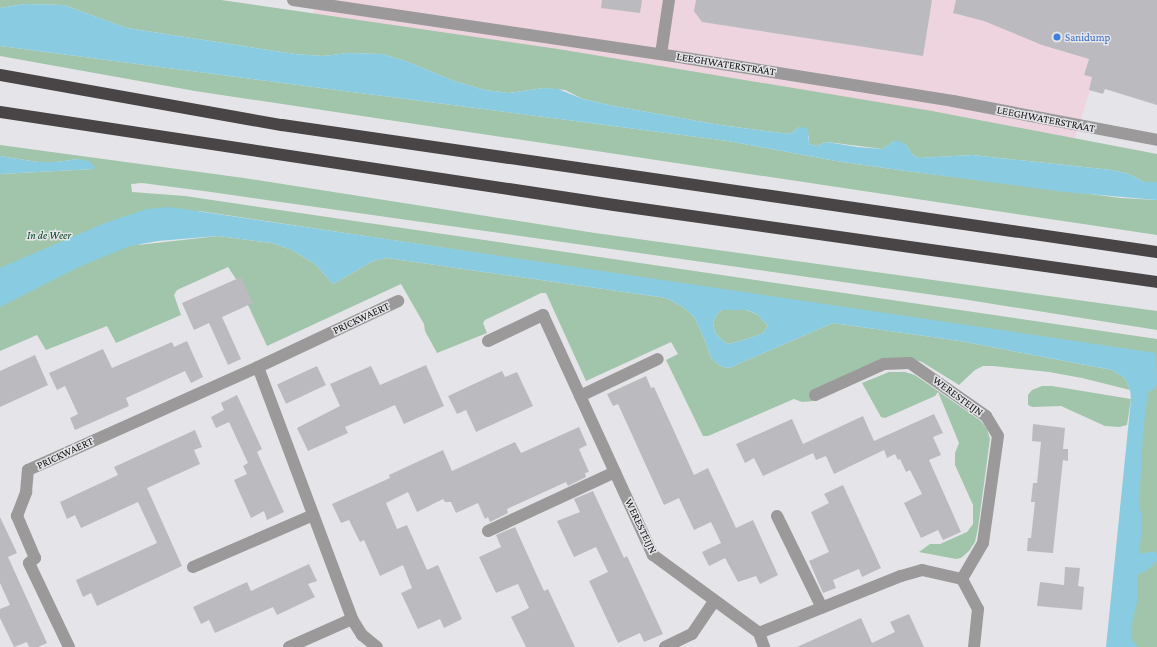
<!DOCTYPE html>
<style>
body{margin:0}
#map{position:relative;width:1157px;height:647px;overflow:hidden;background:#e5e5e9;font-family:"Crimson Pro",serif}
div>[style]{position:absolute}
.commercial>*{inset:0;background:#edd4de}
.green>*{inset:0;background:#a1c5aa}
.water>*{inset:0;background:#89cce1}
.building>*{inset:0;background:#bbbbbf;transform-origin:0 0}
.minor>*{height:12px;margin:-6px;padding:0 6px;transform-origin:6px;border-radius:6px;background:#9b999a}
.highway>*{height:12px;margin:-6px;padding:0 6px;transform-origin:6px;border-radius:6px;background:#494546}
.dots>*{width:11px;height:11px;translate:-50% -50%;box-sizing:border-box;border:2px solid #e5e5e9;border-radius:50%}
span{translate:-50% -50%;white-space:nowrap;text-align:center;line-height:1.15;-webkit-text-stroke:3px #e5e5e9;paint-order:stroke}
.shop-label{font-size:11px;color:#366cbe}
.left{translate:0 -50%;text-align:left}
.street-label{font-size:11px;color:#0f0f11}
.park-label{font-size:11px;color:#074423;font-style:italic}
</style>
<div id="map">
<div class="commercial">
<i style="clip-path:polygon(315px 0,1118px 0,1071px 151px,311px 29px)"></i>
</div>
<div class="green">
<i style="clip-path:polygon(0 0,221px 0,558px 49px,932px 111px,1157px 154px,1157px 182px,1144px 182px,1129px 174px,1112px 170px,972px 155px,919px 158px,913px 155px,906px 145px,894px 141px,883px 149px,827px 142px,817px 146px,809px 144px,809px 136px,799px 127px,790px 134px,720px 125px,614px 106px,583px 99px,565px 90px,544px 88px,509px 93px,485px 90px,454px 81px,408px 62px,383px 54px,348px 53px,323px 56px,295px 54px,127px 28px,64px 5px,24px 4px,0 8px)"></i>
<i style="clip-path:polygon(0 46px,728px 141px,836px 161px,906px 171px,1121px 198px,1157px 200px,1157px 235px,195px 91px,0 56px)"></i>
<i style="clip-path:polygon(0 145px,244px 178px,595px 233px,1157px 311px,1157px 330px,962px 299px,211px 192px,142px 183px,131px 184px,132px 192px,185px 196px,1157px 339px,1157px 647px,1114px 647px,1145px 352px,850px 309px,199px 211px,138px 245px,218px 236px,272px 243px,292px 250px,315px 264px,333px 284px,373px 261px,387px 258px,666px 298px,683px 307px,694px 317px,704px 338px,711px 358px,720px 366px,729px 368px,833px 323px,960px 341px,1112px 370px,1125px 378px,1130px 390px,1082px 378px,1049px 372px,993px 366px,983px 366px,975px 370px,959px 385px,922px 362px,909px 358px,814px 401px,802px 402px,794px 399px,708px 436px,703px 436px,666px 360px,678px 354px,671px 342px,586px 381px,546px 293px,541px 293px,485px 320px,483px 323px,487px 333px,437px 353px,425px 331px,424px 324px,401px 284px,267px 346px,236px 279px,228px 267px,177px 290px,174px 295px,181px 315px,116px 343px,107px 326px,46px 350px,37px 335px,0 351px,0 174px,94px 169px,78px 159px,56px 162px,38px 162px,0 156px)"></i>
<i style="clip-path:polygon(722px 310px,746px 310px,757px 314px,768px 326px,763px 333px,747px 339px,729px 344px,724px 342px,715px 333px,713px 322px,717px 314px)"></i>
<i style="clip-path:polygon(889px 372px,905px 372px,915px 375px,981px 421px,987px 429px,990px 439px,978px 528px,975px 542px,969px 551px,961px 558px,956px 559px,919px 552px,930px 544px,940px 544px,967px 532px,973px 524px,973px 505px,955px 465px,955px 453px,959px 443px,938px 392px,935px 396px,885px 418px,881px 417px,862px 383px)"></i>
<i style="clip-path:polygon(1042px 386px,1052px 386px,1131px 399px,1127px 425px,1119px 427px,1105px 426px,1061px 406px,1032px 407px,1028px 405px,1028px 395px,1032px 390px)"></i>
</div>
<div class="water">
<i style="clip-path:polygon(24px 4px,64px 5px,127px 28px,295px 54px,323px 56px,348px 53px,383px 54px,408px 62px,454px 81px,485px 90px,509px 93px,544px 88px,558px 89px,583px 99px,614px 106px,720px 125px,790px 134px,799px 127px,808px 128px,809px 144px,817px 146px,827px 142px,857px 147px,883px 149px,894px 141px,900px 141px,906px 145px,913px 155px,919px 158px,972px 155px,1112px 170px,1129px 174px,1144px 182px,1157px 182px,1157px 200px,1065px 192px,906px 171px,836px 161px,728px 141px,0 46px,0 8px)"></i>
<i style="clip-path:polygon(0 156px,38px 162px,56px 162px,78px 159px,89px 161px,95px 167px,94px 169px,0 174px)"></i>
<i style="clip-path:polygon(evenodd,170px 207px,1156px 353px,1157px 384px,1154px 389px,1148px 392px,1143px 432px,1139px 507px,1142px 515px,1141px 536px,1139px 554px,1154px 551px,1157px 555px,1157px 561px,1146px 571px,1137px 575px,1137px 602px,1132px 623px,1131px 639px,1138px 647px,1106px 647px,1131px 399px,1130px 390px,1125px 378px,1112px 370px,960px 341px,833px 323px,729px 368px,720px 366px,711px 358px,704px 338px,694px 317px,683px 307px,666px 298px,387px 258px,373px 261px,333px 284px,315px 264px,292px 250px,272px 243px,218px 236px,158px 241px,130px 246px,79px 267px,0 307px,0 268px,105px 223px,147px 209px,170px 207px,722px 310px,747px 310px,757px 314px,768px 326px,763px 333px,747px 339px,729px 344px,724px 342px,715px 333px,713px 322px,717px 314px,722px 310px)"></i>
</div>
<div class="building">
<i style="clip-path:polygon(602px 0,642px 0,640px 13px,601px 8px)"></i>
<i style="clip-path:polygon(696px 0,932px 0,923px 56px,702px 22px,694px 11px)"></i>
<i style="clip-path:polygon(956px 0,1157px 0,1157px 105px,1105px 89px,1103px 94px,1089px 90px,1092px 77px,1084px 75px,1089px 59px,1042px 45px,984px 21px,953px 13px)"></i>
<i style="clip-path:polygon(241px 277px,253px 303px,222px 317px,241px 359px,228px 365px,209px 323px,194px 330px,182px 303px)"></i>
<i style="clip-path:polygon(187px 341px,203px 377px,191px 383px,185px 371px,126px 398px,129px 406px,75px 430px,70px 418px,78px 414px,65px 386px,57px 390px,49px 373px,103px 349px,112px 368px,172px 342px,174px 347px)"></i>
<i style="clip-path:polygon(35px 355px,48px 385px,0 407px,0 371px)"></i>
<i style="clip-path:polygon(426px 365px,444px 406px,404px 424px,395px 405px,345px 427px,348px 433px,308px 451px,297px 428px,340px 406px,330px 384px,371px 366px,380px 385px)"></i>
<i style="left:317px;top:366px;width:21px;height:44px;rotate:65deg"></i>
<i style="clip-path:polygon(502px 371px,505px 377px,517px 372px,533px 406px,476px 432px,466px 410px,457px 414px,448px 396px)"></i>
<i style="clip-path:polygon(646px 376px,651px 388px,654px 387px,694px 475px,708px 468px,736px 528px,753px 520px,778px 575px,760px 584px,756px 576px,738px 582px,725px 558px,709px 566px,702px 552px,721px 543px,711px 522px,694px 530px,679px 498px,664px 505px,618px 404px,613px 406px,607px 394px)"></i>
<i style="clip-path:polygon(237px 395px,262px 449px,257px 452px,284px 512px,267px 520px,264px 511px,251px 518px,234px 480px,247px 474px,243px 466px,248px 463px,229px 422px,216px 428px,211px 417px,224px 410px,221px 403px)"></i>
<i style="clip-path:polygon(934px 414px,943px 433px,933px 437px,941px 455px,929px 460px,961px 532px,943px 540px,938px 530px,921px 538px,904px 503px,922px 494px,910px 470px,906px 472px,900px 459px,898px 460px,895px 454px,887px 458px,884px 450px,834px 474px,826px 456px,816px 460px,813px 453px,763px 476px,754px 458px,745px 463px,736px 444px,792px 419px,803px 444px,863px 416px,874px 441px)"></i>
<i style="clip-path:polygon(1033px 424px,1065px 428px,1063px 449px,1068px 449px,1068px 461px,1063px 460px,1053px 553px,1027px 551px,1028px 538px,1031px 538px,1035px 502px,1031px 502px,1033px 483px,1037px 483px,1041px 442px,1032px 441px)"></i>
<i style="clip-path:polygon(579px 427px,587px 445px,579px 449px,589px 472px,585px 473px,586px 477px,568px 486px,566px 482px,507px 509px,508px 513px,490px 522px,488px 517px,485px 519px,478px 503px,456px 513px,451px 502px,445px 502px,443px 499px,417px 512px,408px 492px,386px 503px,397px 529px,407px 525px,427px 570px,438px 565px,462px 619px,444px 628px,440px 619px,418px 629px,401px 593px,412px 588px,403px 565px,380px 576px,364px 540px,360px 542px,349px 520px,341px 523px,332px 504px,390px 478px,389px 475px,443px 450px,452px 471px,515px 442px,521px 453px)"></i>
<i style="clip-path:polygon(195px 430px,202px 447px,194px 450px,200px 464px,147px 488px,182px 566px,97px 606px,91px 593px,83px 597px,76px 580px,157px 543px,138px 502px,81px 528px,75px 515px,67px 519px,60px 502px,118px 475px,114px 467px)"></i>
<i style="clip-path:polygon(843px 485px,881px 568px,862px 577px,859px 569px,833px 580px,836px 588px,823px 593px,809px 561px,829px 552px,811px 512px,829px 503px,824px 494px)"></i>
<i style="clip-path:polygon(593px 491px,624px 558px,627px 556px,663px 634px,644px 642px,640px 633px,618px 643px,589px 581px,608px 572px,596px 547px,574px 557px,557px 521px,580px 512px,574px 499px)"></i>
<i style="clip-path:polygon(0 517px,17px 553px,8px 557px,47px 643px,38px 647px,29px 647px,27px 642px,14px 647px,0 618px,0 609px,10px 605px,0 583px)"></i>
<i style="clip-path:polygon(515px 527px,544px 591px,548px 589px,575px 647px,526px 647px,511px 617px,529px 608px,518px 584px,496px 593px,479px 557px,501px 547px,496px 535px)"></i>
<i style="clip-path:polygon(309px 564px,317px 581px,308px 584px,315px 597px,277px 615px,273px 607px,215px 633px,209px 620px,201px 624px,193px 607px,247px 582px,251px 591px)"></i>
<i style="clip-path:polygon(1065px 567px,1080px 568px,1078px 586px,1084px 587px,1082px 610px,1037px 606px,1040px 582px,1064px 585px)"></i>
<i style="clip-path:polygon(909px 614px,924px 647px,797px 647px,861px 618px,872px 643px,895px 632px,890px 622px)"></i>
</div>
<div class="minor">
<i style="left:293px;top:0;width:396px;rotate:8.4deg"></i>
<i style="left:685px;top:58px;width:271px;rotate:9.1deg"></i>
<i style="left:953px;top:101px;width:208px;rotate:10.8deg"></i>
<i style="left:661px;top:54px;width:55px;rotate:-81.6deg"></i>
<i style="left:488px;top:341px;width:61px;rotate:-25.3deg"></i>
<i style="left:543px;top:315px;width:264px;rotate:65.4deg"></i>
<i style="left:653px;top:555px;width:132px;rotate:36.3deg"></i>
<i style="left:759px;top:633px;width:153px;rotate:-21.9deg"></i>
<i style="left:901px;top:576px;width:22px;rotate:-16deg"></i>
<i style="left:922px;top:570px;width:41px;rotate:12.7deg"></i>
<i style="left:962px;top:579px;width:34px;rotate:62deg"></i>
<i style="left:978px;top:609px;width:38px;rotate:96deg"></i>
<i style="left:258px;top:367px;width:269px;rotate:69.5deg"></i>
<i style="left:352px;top:619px;width:19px;rotate:58deg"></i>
<i style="left:362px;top:635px;width:19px;rotate:39deg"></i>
<i style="left:815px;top:395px;width:76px;rotate:-24.2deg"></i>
<i style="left:884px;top:364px;width:26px;rotate:-2deg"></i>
<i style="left:910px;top:363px;width:93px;rotate:34.9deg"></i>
<i style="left:986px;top:416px;width:23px;rotate:59deg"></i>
<i style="left:998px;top:436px;width:108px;rotate:98deg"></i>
<i style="left:983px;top:543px;width:42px;rotate:120.3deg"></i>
<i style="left:580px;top:396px;width:86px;rotate:-25.4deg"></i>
<i style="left:777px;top:516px;width:102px;rotate:63.9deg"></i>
<i style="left:488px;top:531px;width:140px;rotate:-24.9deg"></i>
<i style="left:193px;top:567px;width:131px;rotate:-23.4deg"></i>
<i style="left:759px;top:633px;width:15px;rotate:70deg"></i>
<i style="left:69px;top:647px;width:93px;rotate:-115.5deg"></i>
<i style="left:29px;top:563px;width:8px;rotate:-40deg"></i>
<i style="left:35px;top:558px;width:46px;rotate:-113.2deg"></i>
<i style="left:17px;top:516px;width:26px;rotate:-69deg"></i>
<i style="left:26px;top:492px;width:22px;rotate:-85deg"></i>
<i style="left:28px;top:470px;width:252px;rotate:-24.1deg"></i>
<i style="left:258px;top:367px;width:155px;rotate:-25.2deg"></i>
<i style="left:289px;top:647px;width:69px;rotate:-24deg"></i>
<i style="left:665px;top:647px;width:30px;rotate:-26deg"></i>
<i style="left:692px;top:634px;width:40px;rotate:-56deg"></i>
</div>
<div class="highway">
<i style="left:0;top:75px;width:286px;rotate:10.1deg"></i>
<i style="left:282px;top:125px;width:884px;rotate:8.26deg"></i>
<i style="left:0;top:112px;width:621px;rotate:8.61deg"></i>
<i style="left:614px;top:205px;width:548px;rotate:8.07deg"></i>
</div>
<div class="dots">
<i style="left:1057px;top:37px;background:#3f7fe0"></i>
</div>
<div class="shop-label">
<span class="left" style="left:1065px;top:37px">Sanidump</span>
</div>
<div class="street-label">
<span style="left:726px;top:64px;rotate:9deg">LEEGHWATERSTRAAT</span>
<span style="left:1046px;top:119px;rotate:11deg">LEEGHWATERSTRAAT</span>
<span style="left:361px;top:318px;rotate:-25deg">PRICKWAERT</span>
<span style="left:958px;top:396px;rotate:36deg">WERESTEIJN</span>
<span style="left:65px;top:453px;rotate:-25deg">PRICKWAERT</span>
<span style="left:641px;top:526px;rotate:64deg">WERESTEIJN</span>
</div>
<div class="park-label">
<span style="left:49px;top:235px">In de Weer</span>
</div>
</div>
